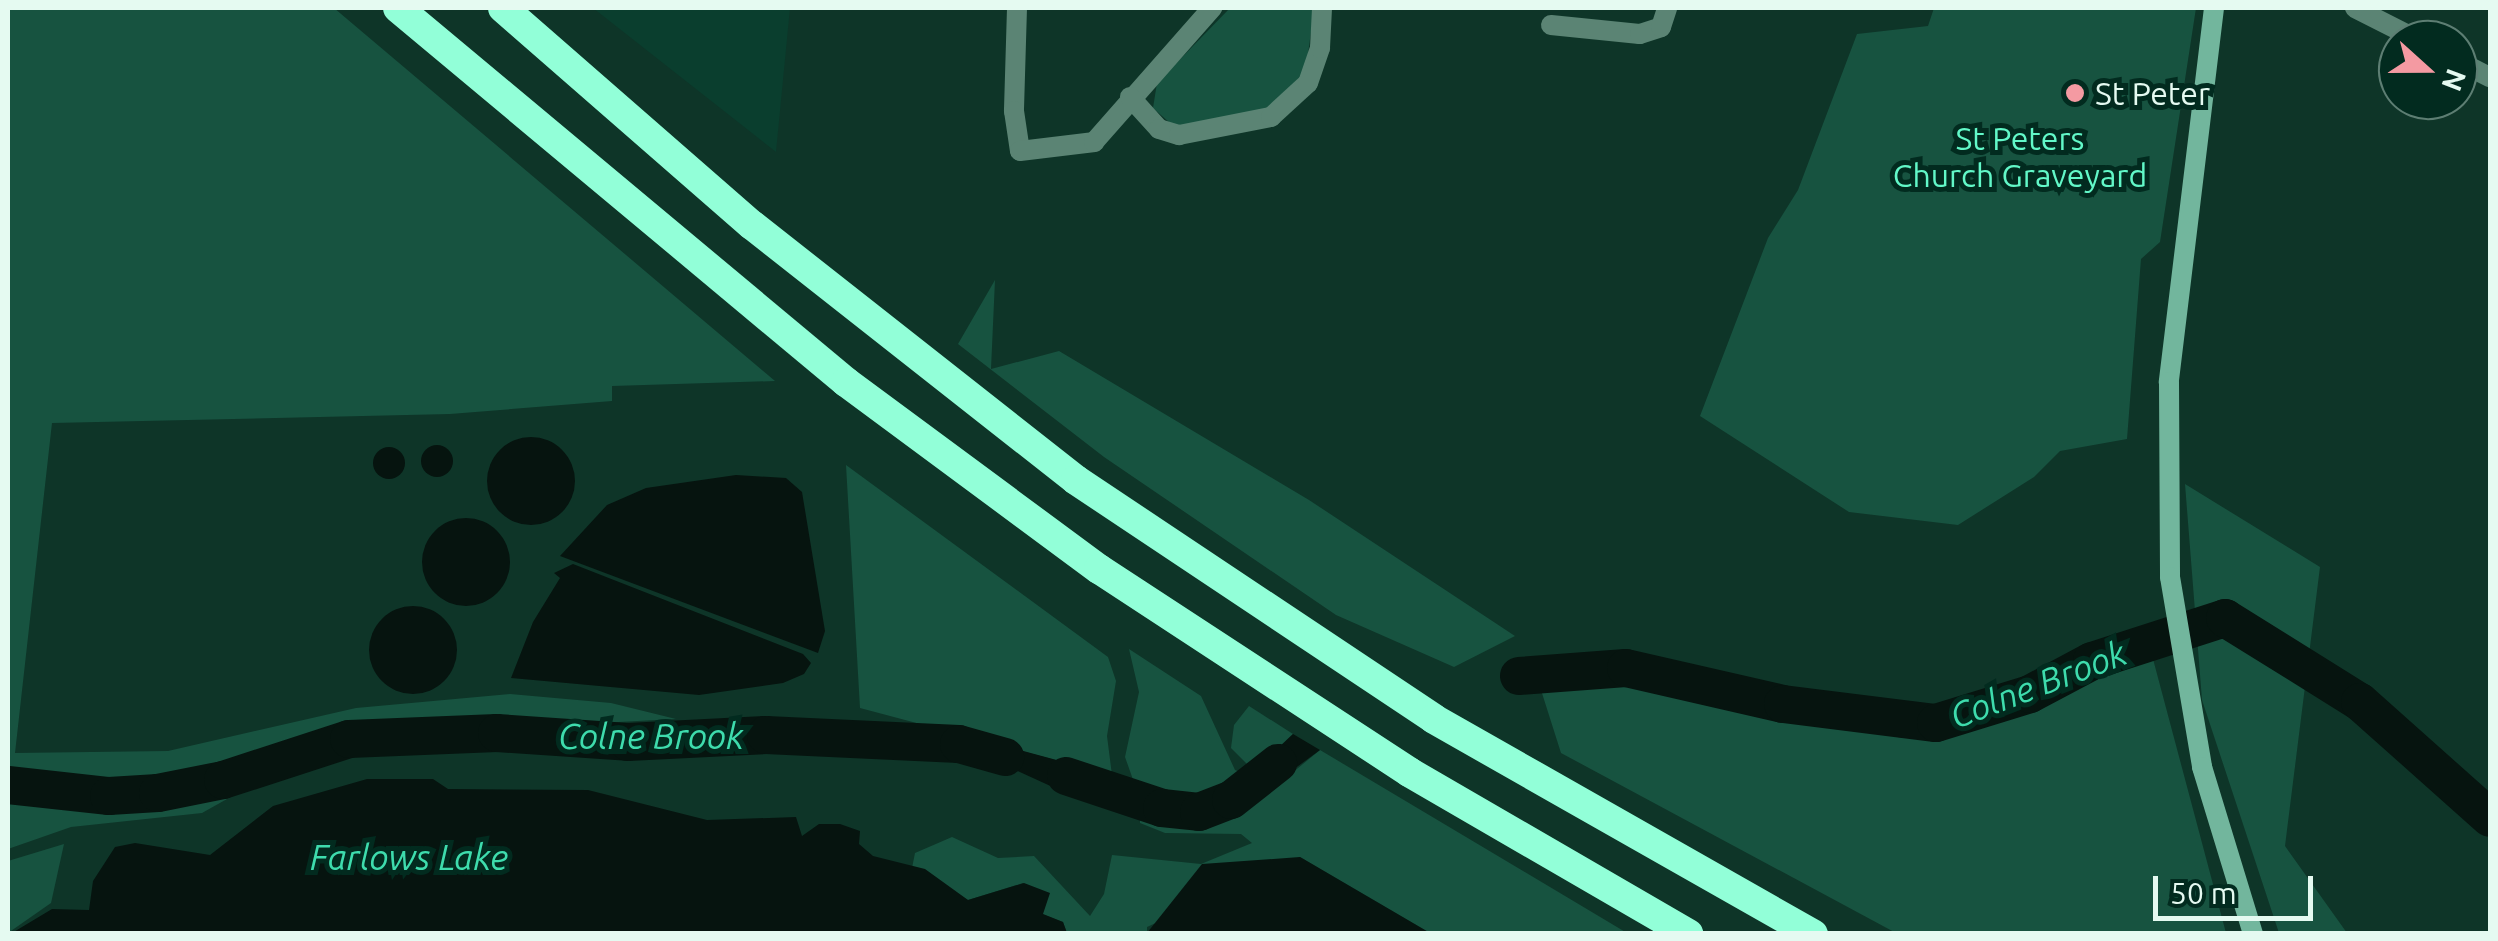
<!DOCTYPE html>
<style>
body{margin:0}
#map{position:relative;width:2498px;height:941px;overflow:hidden;background:#0e3528;font-family:Ubuntu,sans-serif}
div>[style]{position:absolute}
.built>*{inset:0;background:#0a3e2e}
.green>*{inset:0;background:#175340}
.water>*{inset:0;background:#06140f}
.round{border-radius:50%}
.river>*{height:38px;margin:-19px;padding:0 19px;transform-origin:19px;border-radius:19px;background:#06140f}
.street>*{height:20px;margin:-10px;padding:0 10px;transform-origin:10px;border-radius:10px;background:#5b8474}
.secondary>*{height:20px;margin:-10px;padding:0 10px;transform-origin:10px;border-radius:10px;background:#72b69d}
.highway>*{height:30px;margin:-15px;padding:0 15px;transform-origin:15px;border-radius:15px;background:#92ffd8}
.dots>*{width:28px;height:28px;translate:-50% -50%;box-sizing:border-box;border:5px solid #022b1f;border-radius:50%}
span{translate:-50% -50%;white-space:nowrap;text-align:center;line-height:1.15;-webkit-text-stroke:10px #022b1f;paint-order:stroke}
.poi-label{font-size:32px;color:#e5faf1}
.left{translate:0 -50%;text-align:left}
.park-label{font-size:32px;color:#62f8c8}
.water-label{font-size:35px;color:#3edcad;font-style:italic}
.frame{position:absolute;inset:0;border:10px solid #e5faf1;pointer-events:none}
.north{position:absolute;left:2378px;top:20px;width:100px;height:100px;box-sizing:border-box;background:#022b1f;border:2px solid #5d7e73;border-radius:50%;rotate:111deg;font-size:28px;font-weight:700;line-height:40px;text-align:center;color:#e5faf1}
.north::after{content:'';display:block;margin:auto;width:35px;height:45px;background:#f49aa2;clip-path:polygon(50% 0,100% 100%,50% 72%,0 100%)}
.scale{position:absolute;left:2153px;top:876px;width:160px;height:45px;box-sizing:border-box;border:5px solid #e5faf1;border-top:0;padding-left:12px;font-size:30px;line-height:35px;white-space:nowrap;color:#e5faf1;-webkit-text-stroke:8px #022b1f;paint-order:stroke}
</style>
<div id="map">
<div class="built">
<i style="clip-path:polygon(593px 8px,790px 8px,776px 152px)"></i>
</div>
<div class="green">
<i style="clip-path:polygon(8px 8px,334px 8px,775px 381px,612px 386px,612px 401px,450px 414px,52px 423px,15px 753px,168px 751px,356px 708px,510px 694px,611px 703px,676px 719px,349px 736px,157px 791px,111px 793px,8px 780px)"></i>
<i style="clip-path:polygon(1230px 8px,1314px 8px,1306px 70px,1272px 107px,1182px 128px,1170px 123px,1153px 108px,1157px 83px)"></i>
<i style="clip-path:polygon(1934px 8px,2196px 8px,2160px 242px,2141px 259px,2127px 439px,2060px 451px,2034px 477px,1958px 525px,1849px 512px,1700px 416px,1768px 238px,1798px 190px,1857px 34px,1928px 26px)"></i>
<i style="clip-path:polygon(995px 280px,991px 369px,1059px 351px,1309px 500px,1515px 636px,1454px 667px,1336px 615px,1104px 457px,958px 344px)"></i>
<i style="clip-path:polygon(846px 465px,1108px 657px,1116px 681px,1107px 736px,1112px 775px,860px 708px)"></i>
<i style="clip-path:polygon(2185px 484px,2320px 567px,2285px 846px,2347px 933px,2279px 933px,2202px 700px)"></i>
<i style="clip-path:polygon(1129px 649px,1201px 696px,1235px 770px,1249px 776px,1221px 795px,1176px 800px,1136px 788px,1125px 757px,1139px 692px)"></i>
<i style="clip-path:polygon(2153px 659px,2226px 933px,1896px 933px,1561px 753px,1541px 690px,1587px 674px,1739px 698px,1902px 738px,1996px 723px,2095px 670px)"></i>
<i style="clip-path:polygon(1249px 706px,1293px 734px,1254px 771px,1231px 748px,1234px 725px)"></i>
<i style="clip-path:polygon(1320px 750px,1627px 933px,1430px 933px,1300px 857px,1147px 927px,1147px 933px,1067px 933px,1063px 922px,1042px 914px,1023px 883px,968px 900px,912px 868px,915px 853px,952px 837px,998px 858px,1034px 856px,1090px 916px,1104px 894px,1112px 855px,1201px 864px,1252px 843px,1241px 834px,1165px 833px,1140px 823px,1140px 816px,1191px 823px,1247px 810px)"></i>
<i style="clip-path:polygon(212px 788px,226px 788px,227px 799px,202px 813px,71px 827px,8px 849px,8px 798px,102px 801px)"></i>
<i style="clip-path:polygon(64px 844px,51px 903px,8px 933px,8px 861px)"></i>
</div>
<div class="water">
<i class="round" style="left:487px;top:437px;width:88px;height:88px"></i>
<i class="round" style="left:421px;top:445px;width:32px;height:32px"></i>
<i class="round" style="left:373px;top:447px;width:32px;height:32px"></i>
<i style="clip-path:polygon(736px 475px,786px 478px,802px 492px,825px 631px,818px 653px,560px 556px,607px 505px,646px 488px)"></i>
<i class="round" style="left:422px;top:518px;width:88px;height:88px"></i>
<i style="clip-path:polygon(573px 564px,803px 654px,811px 663px,804px 674px,783px 683px,699px 695px,511px 678px,533px 622px,560px 578px,554px 573px)"></i>
<i class="round" style="left:369px;top:606px;width:88px;height:88px"></i>
<i style="clip-path:polygon(1293px 734px,1320px 750px,1275px 783px,1254px 771px)"></i>
<i style="clip-path:polygon(959px 744px,997px 744px,1112px 775px,1118px 810px,1081px 800px)"></i>
<i style="clip-path:polygon(1249px 776px,1270px 788px,1247px 810px,1190px 823px,1140px 816px,1136px 788px,1174px 800px,1200px 797px,1221px 795px)"></i>
<i style="clip-path:polygon(367px 779px,433px 779px,448px 789px,588px 790px,707px 820px,796px 817px,802px 836px,819px 824px,840px 824px,860px 831px,859px 844px,873px 856px,925px 869px,968px 900px,1024px 883px,1050px 893px,1043px 914px,1063px 922px,1067px 933px,12px 933px,52px 909px,89px 910px,93px 881px,115px 847px,135px 843px,210px 855px,273px 806px)"></i>
<i style="clip-path:polygon(1300px 857px,1430px 933px,1147px 933px,1202px 864px)"></i>
</div>
<div class="river">
<i style="left:1519px;top:676px;width:107px;rotate:-4.3deg"></i>
<i style="left:1626px;top:668px;width:161px;rotate:12.9deg"></i>
<i style="left:1783px;top:704px;width:154px;rotate:7.1deg"></i>
<i style="left:1936px;top:723px;width:98px;rotate:-17.1deg"></i>
<i style="left:2030px;top:694px;width:70px;rotate:-28deg"></i>
<i style="left:2092px;top:661px;width:140px;rotate:-17.9deg"></i>
<i style="left:2225px;top:618px;width:159px;rotate:31.9deg"></i>
<i style="left:2360px;top:702px;width:174px;rotate:41.7deg"></i>
<i style="left:1066px;top:776px;width:101px;rotate:18.4deg"></i>
<i style="left:1162px;top:808px;width:37px;rotate:6deg"></i>
<i style="left:1199px;top:812px;width:34px;rotate:-21deg"></i>
<i style="left:1231px;top:800px;width:60px;rotate:-38.2deg"></i>
<i style="left:8px;top:785px;width:102px;rotate:6.2deg"></i>
<i style="left:109px;top:796px;width:49px;rotate:-3.5deg"></i>
<i style="left:158px;top:793px;width:66px;rotate:-11.3deg"></i>
<i style="left:223px;top:780px;width:133px;rotate:-18deg"></i>
<i style="left:349px;top:739px;width:148px;rotate:-2.3deg"></i>
<i style="left:497px;top:733px;width:131px;rotate:3.9deg"></i>
<i style="left:628px;top:742px;width:138px;rotate:-2.9deg"></i>
<i style="left:766px;top:735px;width:193px;rotate:2.7deg"></i>
<i style="left:959px;top:744px;width:48px;rotate:15.8deg"></i>
</div>
<div class="street">
<i style="left:1017px;top:8px;width:103px;rotate:91.7deg"></i>
<i style="left:1014px;top:111px;width:40px;rotate:81.5deg"></i>
<i style="left:1020px;top:151px;width:75px;rotate:-6.9deg"></i>
<i style="left:1094px;top:142px;width:179px;rotate:-48.6deg"></i>
<i style="left:2355px;top:8px;width:71px;rotate:26.9deg"></i>
<i style="left:1551px;top:25px;width:89px;rotate:5.8deg"></i>
<i style="left:1640px;top:34px;width:22px;rotate:-18deg"></i>
<i style="left:1661px;top:27px;width:20px;rotate:-72deg"></i>
<i style="left:2458px;top:61px;width:36px;rotate:27deg"></i>
<i style="left:1130px;top:97px;width:43px;rotate:47.8deg"></i>
<i style="left:1159px;top:129px;width:21px;rotate:17deg"></i>
<i style="left:1179px;top:135px;width:94px;rotate:-11.1deg"></i>
<i style="left:1271px;top:117px;width:50px;rotate:-42.6deg"></i>
<i style="left:1308px;top:83px;width:37px;rotate:-71deg"></i>
<i style="left:1320px;top:48px;width:40px;rotate:-87.1deg"></i>
</div>
<div class="secondary">
<i style="left:2214px;top:8px;width:377px;rotate:96.9deg"></i>
<i style="left:2169px;top:382px;width:195px;rotate:89.7deg"></i>
<i style="left:2170px;top:577px;width:193px;rotate:80.4deg"></i>
<i style="left:2202px;top:767px;width:175px;rotate:73deg"></i>
</div>
<div class="highway">
<i style="left:398px;top:8px;width:584px;rotate:39.86deg"></i>
<i style="left:846px;top:382px;width:315px;rotate:36.5deg"></i>
<i style="left:1099px;top:569px;width:371px;rotate:33.2deg"></i>
<i style="left:1409px;top:772px;width:323px;rotate:30.1deg"></i>
<i style="left:503px;top:8px;width:330px;rotate:41.1deg"></i>
<i style="left:752px;top:225px;width:412px;rotate:38.2deg"></i>
<i style="left:1076px;top:480px;width:430px;rotate:33.7deg"></i>
<i style="left:1434px;top:719px;width:436px;rotate:29.6deg"></i>
</div>
<div class="dots">
<i style="left:2075px;top:93px;background:#f49aa2"></i>
</div>
<div class="poi-label">
<span class="left" style="left:2095px;top:93px">St Peter</span>
</div>
<div class="park-label">
<span style="left:2020px;top:157px">St Peters<br>Church Graveyard</span>
</div>
<div class="water-label">
<span style="left:2038px;top:684px;rotate:-21deg">Colne Brook</span>
<span style="left:651px;top:736px">Colne Brook</span>
<span style="left:409px;top:857px">Farlows Lake</span>
</div>
<div class="frame"></div>
<div class="north">N</div>
<div class="scale">50 m</div>
</div>
